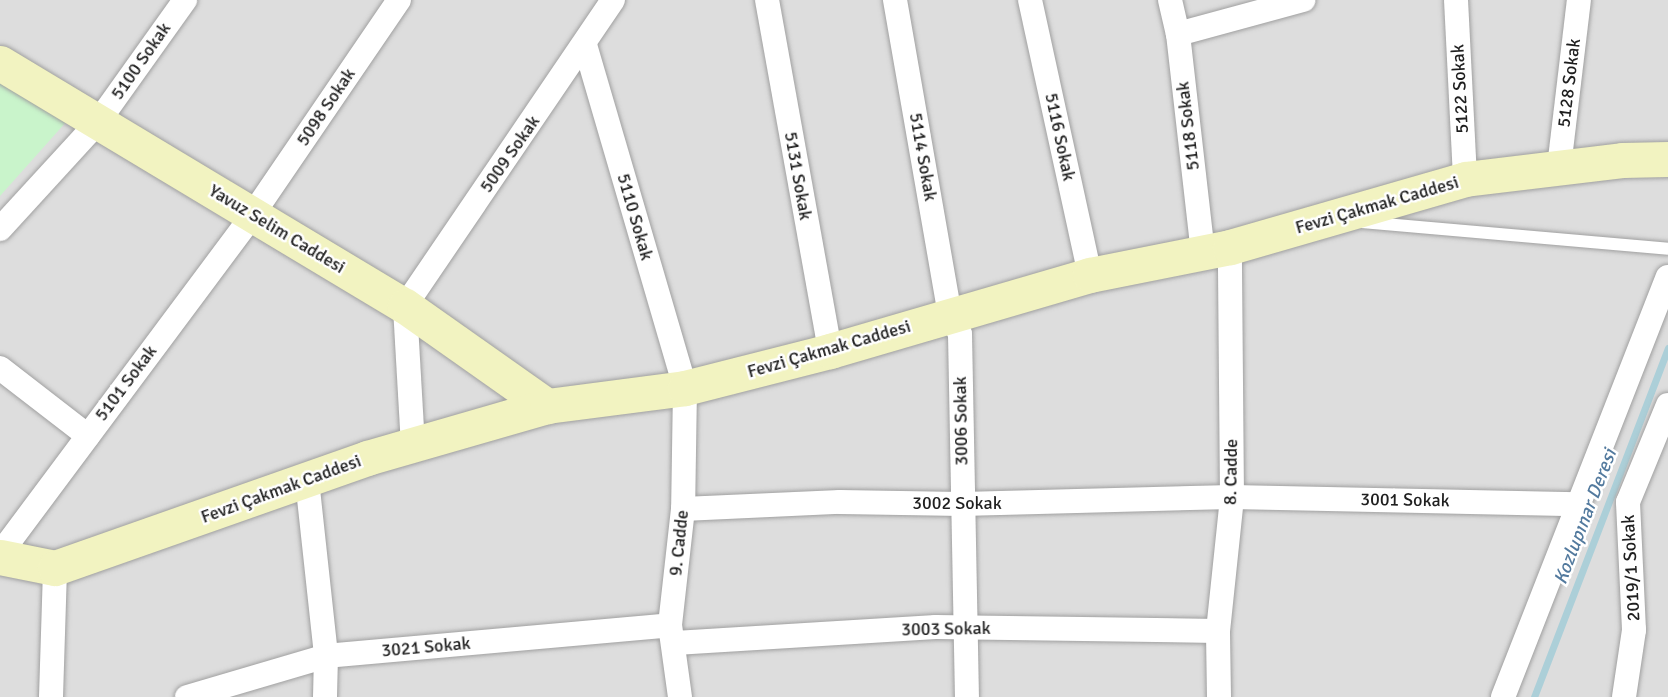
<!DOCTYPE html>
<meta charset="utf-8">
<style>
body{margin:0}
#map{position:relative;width:1668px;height:697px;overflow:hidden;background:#efece7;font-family:Signika,sans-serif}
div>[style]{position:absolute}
.residential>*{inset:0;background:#ddd;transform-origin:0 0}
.park>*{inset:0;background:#c9f4cb}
.stream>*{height:7px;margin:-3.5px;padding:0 3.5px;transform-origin:3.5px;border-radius:3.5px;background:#accfd8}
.roads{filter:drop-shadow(0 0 2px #a0a0a0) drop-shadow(0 0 2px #a0a0a0)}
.lane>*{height:12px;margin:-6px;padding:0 6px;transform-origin:6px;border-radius:6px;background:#fff}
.street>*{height:24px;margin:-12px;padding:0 12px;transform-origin:12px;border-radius:12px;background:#fff}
.secondary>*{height:35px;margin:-17.5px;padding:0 17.5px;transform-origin:17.5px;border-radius:17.5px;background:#f2f3c1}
span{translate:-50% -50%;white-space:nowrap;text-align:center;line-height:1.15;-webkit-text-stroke:5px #fff;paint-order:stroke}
.street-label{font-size:18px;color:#1f1f1f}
.water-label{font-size:19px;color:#537a9e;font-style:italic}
</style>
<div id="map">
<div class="residential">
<i style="left:0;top:0;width:1668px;height:697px"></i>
</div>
<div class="park">
<i style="clip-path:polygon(0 78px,67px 121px,0 196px)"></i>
</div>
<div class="stream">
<i style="left:1534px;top:697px;width:374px;rotate:-69deg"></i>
</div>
<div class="roads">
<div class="lane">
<i style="left:1362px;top:222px;width:307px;rotate:5deg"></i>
</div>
<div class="street">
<i style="left:767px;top:0;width:357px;rotate:79.8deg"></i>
<i style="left:895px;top:0;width:320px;rotate:80.1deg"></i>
<i style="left:950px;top:315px;width:21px;rotate:62deg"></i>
<i style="left:960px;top:334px;width:363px;rotate:88.9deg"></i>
<i style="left:1030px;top:0;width:281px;rotate:77.7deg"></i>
<i style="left:1170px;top:0;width:35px;rotate:77deg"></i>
<i style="left:1178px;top:34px;width:220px;rotate:83.5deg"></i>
<i style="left:1456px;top:0;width:179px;rotate:87.1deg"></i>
<i style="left:1178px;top:34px;width:130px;rotate:-15.2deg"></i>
<i style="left:585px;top:45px;width:357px;rotate:73.7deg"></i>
<i style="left:685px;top:388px;width:121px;rotate:90.9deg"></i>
<i style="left:683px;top:509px;width:117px;rotate:96.4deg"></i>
<i style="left:670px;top:625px;width:73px;rotate:82.1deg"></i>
<i style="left:1559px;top:167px;width:168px;rotate:-83.2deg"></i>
<i style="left:0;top:229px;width:145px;rotate:-47.5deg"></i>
<i style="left:98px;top:122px;width:150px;rotate:-54.5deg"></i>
<i style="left:0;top:368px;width:111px;rotate:37.7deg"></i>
<i style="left:413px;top:446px;width:140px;rotate:-93.3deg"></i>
<i style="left:405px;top:306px;width:370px;rotate:-55.8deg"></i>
<i style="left:307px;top:480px;width:177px;rotate:83.8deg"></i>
<i style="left:326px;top:656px;width:41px;rotate:91.4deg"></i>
<i style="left:683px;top:509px;width:157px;rotate:-2.6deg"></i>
<i style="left:840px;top:502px;width:122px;rotate:0.9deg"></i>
<i style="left:962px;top:504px;width:270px;rotate:-1.5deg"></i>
<i style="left:1232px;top:497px;width:345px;rotate:1.2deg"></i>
<i style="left:0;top:554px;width:424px;rotate:-53.3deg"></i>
<i style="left:253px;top:214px;width:259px;rotate:-55.7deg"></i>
<i style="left:675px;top:643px;width:261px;rotate:-3.5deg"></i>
<i style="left:936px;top:627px;width:282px;rotate:0.8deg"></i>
<i style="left:51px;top:697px;width:129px;rotate:-88.2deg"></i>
<i style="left:187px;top:697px;width:145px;rotate:-16.4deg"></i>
<i style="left:326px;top:656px;width:345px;rotate:-5.1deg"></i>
<i style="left:1219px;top:697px;width:66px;rotate:-90.9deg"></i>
<i style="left:1218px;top:631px;width:135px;rotate:-84deg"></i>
<i style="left:1232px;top:497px;width:250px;rotate:-90.5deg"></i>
<i style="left:1503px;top:697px;width:451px;rotate:-68.6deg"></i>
<i style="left:1624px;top:697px;width:68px;rotate:-81.5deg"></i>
<i style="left:1634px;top:630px;width:128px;rotate:-92.7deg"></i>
<i style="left:1628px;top:502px;width:105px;rotate:-67.6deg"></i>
</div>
<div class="secondary">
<i style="left:0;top:63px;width:472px;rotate:31deg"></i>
<i style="left:405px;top:306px;width:174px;rotate:35.2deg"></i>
<i style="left:0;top:557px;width:56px;rotate:11.3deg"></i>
<i style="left:55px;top:568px;width:331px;rotate:-19.4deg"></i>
<i style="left:367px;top:458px;width:187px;rotate:-16.1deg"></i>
<i style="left:547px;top:406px;width:139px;rotate:-7.4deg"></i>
<i style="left:685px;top:388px;width:150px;rotate:-14.3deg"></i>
<i style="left:830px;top:351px;width:271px;rotate:-16.3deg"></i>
<i style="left:1090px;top:275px;width:143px;rotate:-11.3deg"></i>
<i style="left:1230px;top:247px;width:245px;rotate:-16.1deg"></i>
<i style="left:1465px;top:179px;width:158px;rotate:-6.9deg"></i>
<i style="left:1622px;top:160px;width:46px;rotate:-1.2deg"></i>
</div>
</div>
<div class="street-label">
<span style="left:141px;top:61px;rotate:-55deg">5100 Sokak</span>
<span style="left:1569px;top:83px;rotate:-83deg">5128 Sokak</span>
<span style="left:1460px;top:89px;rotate:-93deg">5122 Sokak</span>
<span style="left:326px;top:107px;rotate:-56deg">5098 Sokak</span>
<span style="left:1188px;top:126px;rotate:-97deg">5118 Sokak</span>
<span style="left:1060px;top:137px;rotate:78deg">5116 Sokak</span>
<span style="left:510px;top:154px;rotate:-55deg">5009 Sokak</span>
<span style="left:923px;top:157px;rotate:80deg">5114 Sokak</span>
<span style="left:798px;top:176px;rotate:80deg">5131 Sokak</span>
<span style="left:1377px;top:205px;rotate:-16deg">Fevzi Çakmak Caddesi</span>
<span style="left:635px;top:217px;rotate:74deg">5110 Sokak</span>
<span style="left:277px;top:229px;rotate:31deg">Yavuz Selim Caddesi</span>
<span style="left:829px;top:349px;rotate:-16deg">Fevzi Çakmak Caddesi</span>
<span style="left:126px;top:383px;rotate:-53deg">5101 Sokak</span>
<span style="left:961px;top:421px;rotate:-91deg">3006 Sokak</span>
<span style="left:1231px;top:472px;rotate:-89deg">8. Cadde</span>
<span style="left:281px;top:489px;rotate:-20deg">Fevzi Çakmak Caddesi</span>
<span style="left:1405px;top:500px;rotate:1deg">3001 Sokak</span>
<span style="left:957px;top:503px">3002 Sokak</span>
<span style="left:679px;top:543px;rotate:-84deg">9. Cadde</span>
<span style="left:1631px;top:568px;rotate:-93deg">2019/1 Sokak</span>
<span style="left:946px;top:629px;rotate:-1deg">3003 Sokak</span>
<span style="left:426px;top:647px;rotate:-5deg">3021 Sokak</span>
</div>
<div class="water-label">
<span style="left:1586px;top:517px;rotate:-69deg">Kozlupınar Deresi</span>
</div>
</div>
